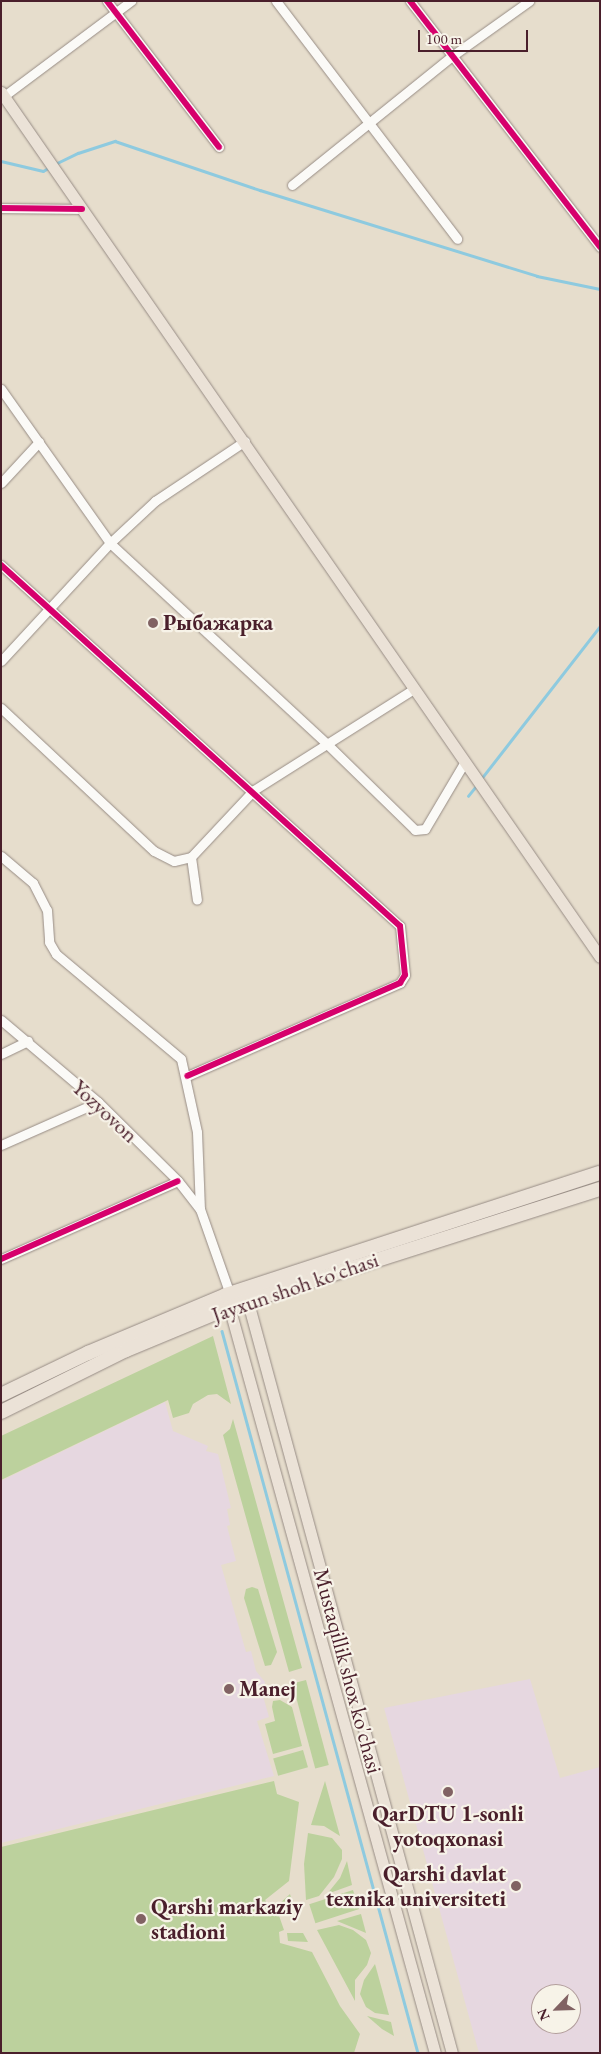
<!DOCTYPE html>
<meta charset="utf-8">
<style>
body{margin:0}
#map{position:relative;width:601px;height:2054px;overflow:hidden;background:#e6ddcc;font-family:"EB Garamond",serif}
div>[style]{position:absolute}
.built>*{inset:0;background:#e6d7e0}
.green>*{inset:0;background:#bcd19d;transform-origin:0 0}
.stream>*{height:2.5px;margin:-1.25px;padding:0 1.25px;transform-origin:1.25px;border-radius:1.25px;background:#8ecadf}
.roads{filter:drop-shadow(0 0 1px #978c85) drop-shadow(0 0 1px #978c85)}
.minor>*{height:9px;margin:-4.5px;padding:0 4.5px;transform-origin:4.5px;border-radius:4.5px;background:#fbfaf7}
.major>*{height:11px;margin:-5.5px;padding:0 5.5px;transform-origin:5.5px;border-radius:5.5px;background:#ebe2d7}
.highway>*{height:14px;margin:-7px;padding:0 7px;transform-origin:7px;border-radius:7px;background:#ebe2d7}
.cycleway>*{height:6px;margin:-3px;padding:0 3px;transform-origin:3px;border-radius:3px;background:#d6006c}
.dots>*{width:14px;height:14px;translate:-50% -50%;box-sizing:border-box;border:2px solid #f7f3e8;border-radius:50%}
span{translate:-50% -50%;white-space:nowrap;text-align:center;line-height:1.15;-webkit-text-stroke:4.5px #f7f3e8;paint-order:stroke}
.poi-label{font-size:22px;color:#4a1f2b;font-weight:700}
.left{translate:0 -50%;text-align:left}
.right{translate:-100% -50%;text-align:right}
.street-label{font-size:22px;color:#4a1f2b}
.frame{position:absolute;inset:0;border:2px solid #4a1f2b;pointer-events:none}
.north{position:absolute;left:531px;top:1984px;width:50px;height:50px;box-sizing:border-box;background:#f7f3e8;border:1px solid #b29e9c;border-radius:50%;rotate:246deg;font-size:14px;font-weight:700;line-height:20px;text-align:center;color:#4a1f2b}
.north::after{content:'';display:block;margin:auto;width:18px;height:22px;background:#816263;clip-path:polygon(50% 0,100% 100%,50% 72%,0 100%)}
.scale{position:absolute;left:418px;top:30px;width:110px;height:22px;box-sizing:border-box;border:2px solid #4a1f2b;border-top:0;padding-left:6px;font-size:15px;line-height:18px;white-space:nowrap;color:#4a1f2b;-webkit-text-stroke:4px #f7f3e8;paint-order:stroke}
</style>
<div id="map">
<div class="built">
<i style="clip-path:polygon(165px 1402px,173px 1431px,208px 1446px,206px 1451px,218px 1454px,231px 1508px,227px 1509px,230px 1525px,227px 1526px,236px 1561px,221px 1565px,246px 1652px,251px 1651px,256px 1671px,265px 1682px,263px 1696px,269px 1717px,257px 1721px,274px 1776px,1px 1843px,1px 1481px)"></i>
<i style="clip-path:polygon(evenodd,530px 1679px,560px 1778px,600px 1767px,600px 2053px,479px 2053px,384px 1708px,530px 1679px,541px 1994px,571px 1994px,571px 2024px,541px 2024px,541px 1994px)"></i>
</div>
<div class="green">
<i style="clip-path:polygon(213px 1336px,231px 1404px,217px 1394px,208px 1395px,193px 1404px,189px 1413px,173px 1418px,168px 1400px,1px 1480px,1px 1436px)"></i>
<i style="clip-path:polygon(233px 1419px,302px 1668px,289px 1672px,223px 1435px,230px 1429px)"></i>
<i style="clip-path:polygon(252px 1587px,258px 1589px,277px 1652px,271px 1665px,265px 1666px,244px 1598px,246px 1589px)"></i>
<i style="left:306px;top:1680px;width:88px;height:14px;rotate:75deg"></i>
<i style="clip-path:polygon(280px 1700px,292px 1707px,302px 1746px,273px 1754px,265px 1724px,275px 1721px,272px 1707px,273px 1701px)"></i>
<i style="left:303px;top:1750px;width:18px;height:31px;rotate:74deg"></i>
<i style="clip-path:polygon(274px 1781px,277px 1794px,299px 1802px,289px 1881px,265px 1900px,271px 1908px,276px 1907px,284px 1930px,279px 1932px,280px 1943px,312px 1952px,340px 2006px,360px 2034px,354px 2053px,1px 2053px,1px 1847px)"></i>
<i style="clip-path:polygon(325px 1781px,340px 1836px,324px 1826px,311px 1825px)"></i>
<i style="clip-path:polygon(308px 1833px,332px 1838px,342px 1850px,342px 1859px,334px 1877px,319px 1896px,306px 1900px,304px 1864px)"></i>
<i style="clip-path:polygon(347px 1861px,352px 1885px,327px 1894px,340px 1878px)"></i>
<i style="left:353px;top:1890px;width:20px;height:46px;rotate:72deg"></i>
<i style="clip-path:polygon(290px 1894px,292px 1901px,280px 1913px,277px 1906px)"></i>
<i style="clip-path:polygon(361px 1914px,366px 1933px,337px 1921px)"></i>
<i style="clip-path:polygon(339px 1925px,353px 1930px,366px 1940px,371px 1953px,367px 1965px,355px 1980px,355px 2001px,317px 1930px)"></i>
<i style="clip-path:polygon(287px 1933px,303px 1933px,308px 1942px,288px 1941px)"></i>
<i style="clip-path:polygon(375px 1964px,389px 2015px,375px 2013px,366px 2007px,360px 1994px,364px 1980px)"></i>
<i style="clip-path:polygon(367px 2016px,391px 2022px,394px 2036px,382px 2029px)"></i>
</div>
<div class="stream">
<i style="left:1px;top:161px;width:43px;rotate:13.4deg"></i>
<i style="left:43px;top:171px;width:8px;rotate:-30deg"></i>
<i style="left:55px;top:164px;width:25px;rotate:-26deg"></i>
<i style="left:78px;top:153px;width:39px;rotate:-18deg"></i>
<i style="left:115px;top:141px;width:153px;rotate:18.7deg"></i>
<i style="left:260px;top:190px;width:290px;rotate:17.2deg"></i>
<i style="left:537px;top:276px;width:64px;rotate:11.7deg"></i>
<i style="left:481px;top:779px;width:194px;rotate:-52.1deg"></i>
<i style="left:468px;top:796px;width:13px;rotate:-51deg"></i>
<i style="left:222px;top:1331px;width:748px;rotate:74.81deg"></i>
</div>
<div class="roads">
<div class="minor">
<i style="left:107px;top:1px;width:184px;rotate:52.5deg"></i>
<i style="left:276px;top:1px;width:299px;rotate:52.7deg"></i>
<i style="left:410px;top:1px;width:311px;rotate:52.3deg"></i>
<i style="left:4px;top:96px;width:159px;rotate:-36.8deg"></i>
<i style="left:292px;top:185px;width:206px;rotate:-38.9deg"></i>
<i style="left:452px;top:56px;width:95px;rotate:-35.5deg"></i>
<i style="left:1px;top:208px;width:81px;rotate:0.7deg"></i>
<i style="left:1px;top:389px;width:189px;rotate:54.7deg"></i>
<i style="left:110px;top:543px;width:294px;rotate:42.8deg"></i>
<i style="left:326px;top:743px;width:124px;rotate:44.3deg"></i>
<i style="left:415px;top:830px;width:10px;rotate:-6deg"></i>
<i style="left:425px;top:829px;width:77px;rotate:-59.4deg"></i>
<i style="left:1px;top:483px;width:56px;rotate:-47.2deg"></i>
<i style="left:1px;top:565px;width:538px;rotate:42.14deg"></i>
<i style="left:400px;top:926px;width:49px;rotate:84.2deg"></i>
<i style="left:405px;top:975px;width:9px;rotate:122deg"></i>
<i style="left:400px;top:983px;width:232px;rotate:156.4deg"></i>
<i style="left:1px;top:661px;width:161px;rotate:-47.3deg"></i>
<i style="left:110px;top:543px;width:62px;rotate:-43deg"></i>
<i style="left:155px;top:501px;width:108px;rotate:-33.7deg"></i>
<i style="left:1px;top:708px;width:209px;rotate:43.1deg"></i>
<i style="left:154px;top:851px;width:22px;rotate:27deg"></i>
<i style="left:174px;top:861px;width:17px;rotate:-13deg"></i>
<i style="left:191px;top:857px;width:92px;rotate:-46.8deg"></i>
<i style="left:254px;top:790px;width:189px;rotate:-32.3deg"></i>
<i style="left:1px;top:856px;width:42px;rotate:40.2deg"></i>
<i style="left:33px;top:883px;width:30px;rotate:63deg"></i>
<i style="left:47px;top:910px;width:32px;rotate:86deg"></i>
<i style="left:49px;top:942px;width:14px;rotate:60deg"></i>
<i style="left:56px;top:954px;width:163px;rotate:40deg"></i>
<i style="left:181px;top:1059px;width:75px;rotate:77.6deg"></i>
<i style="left:197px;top:1132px;width:77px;rotate:87.8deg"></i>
<i style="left:200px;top:1209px;width:90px;rotate:70.6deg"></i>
<i style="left:191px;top:857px;width:43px;rotate:82.1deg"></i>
<i style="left:1px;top:1020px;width:127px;rotate:40.2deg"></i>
<i style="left:98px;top:1102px;width:112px;rotate:44.6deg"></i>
<i style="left:178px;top:1181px;width:36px;rotate:52deg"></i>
<i style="left:1px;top:1054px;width:30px;rotate:-26deg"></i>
<i style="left:1px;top:1145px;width:106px;rotate:-23.9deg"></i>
<i style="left:1px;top:1259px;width:193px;rotate:-23.8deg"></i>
</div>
<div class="major">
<i style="left:1px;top:92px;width:1052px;rotate:55.3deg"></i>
<i style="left:246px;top:1295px;width:785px;rotate:74.8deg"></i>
<i style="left:227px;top:1299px;width:782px;rotate:74.58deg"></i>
</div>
<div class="highway">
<i style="left:1px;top:1395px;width:97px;rotate:-25.8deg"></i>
<i style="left:88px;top:1353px;width:150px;rotate:-22.8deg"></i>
<i style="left:226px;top:1295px;width:393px;rotate:-18.1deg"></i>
<i style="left:1px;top:1412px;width:140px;rotate:-26.4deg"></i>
<i style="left:126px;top:1350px;width:113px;rotate:-22.5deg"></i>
<i style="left:230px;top:1307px;width:388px;rotate:-17.7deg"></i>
</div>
</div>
<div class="cycleway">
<i style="left:107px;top:1px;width:184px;rotate:52.5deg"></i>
<i style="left:410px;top:1px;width:311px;rotate:52.3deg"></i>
<i style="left:1px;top:208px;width:81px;rotate:0.7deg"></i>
<i style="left:1px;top:565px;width:538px;rotate:42.14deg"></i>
<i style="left:400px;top:926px;width:49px;rotate:84.2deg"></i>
<i style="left:405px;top:975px;width:9px;rotate:122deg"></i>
<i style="left:400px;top:983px;width:232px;rotate:156.4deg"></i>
<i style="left:1px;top:1259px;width:193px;rotate:-23.8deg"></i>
</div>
<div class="dots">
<i style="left:153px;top:623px;background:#816263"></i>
<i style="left:229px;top:1689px;background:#816263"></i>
<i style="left:448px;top:1792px;background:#816263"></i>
<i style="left:516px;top:1886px;background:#816263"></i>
<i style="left:141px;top:1919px;background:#816263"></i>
</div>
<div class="poi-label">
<span class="left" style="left:163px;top:623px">Рыбажарка</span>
<span class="left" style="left:239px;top:1689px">Manej</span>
<span style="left:448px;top:1826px">QarDTU 1-sonli<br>yotoqxonasi</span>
<span class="right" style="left:506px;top:1886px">Qarshi davlat<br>texnika universiteti</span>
<span class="left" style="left:151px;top:1919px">Qarshi markaziy<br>stadioni</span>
</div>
<div class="street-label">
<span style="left:105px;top:1111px;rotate:43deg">Yozyovon</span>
<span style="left:295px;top:1287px;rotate:-19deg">Jayxun shoh ko'chasi</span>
<span style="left:348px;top:1671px;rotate:75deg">Mustaqillik shox ko'chasi</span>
</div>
<div class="frame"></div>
<div class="north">N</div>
<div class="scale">100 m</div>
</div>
